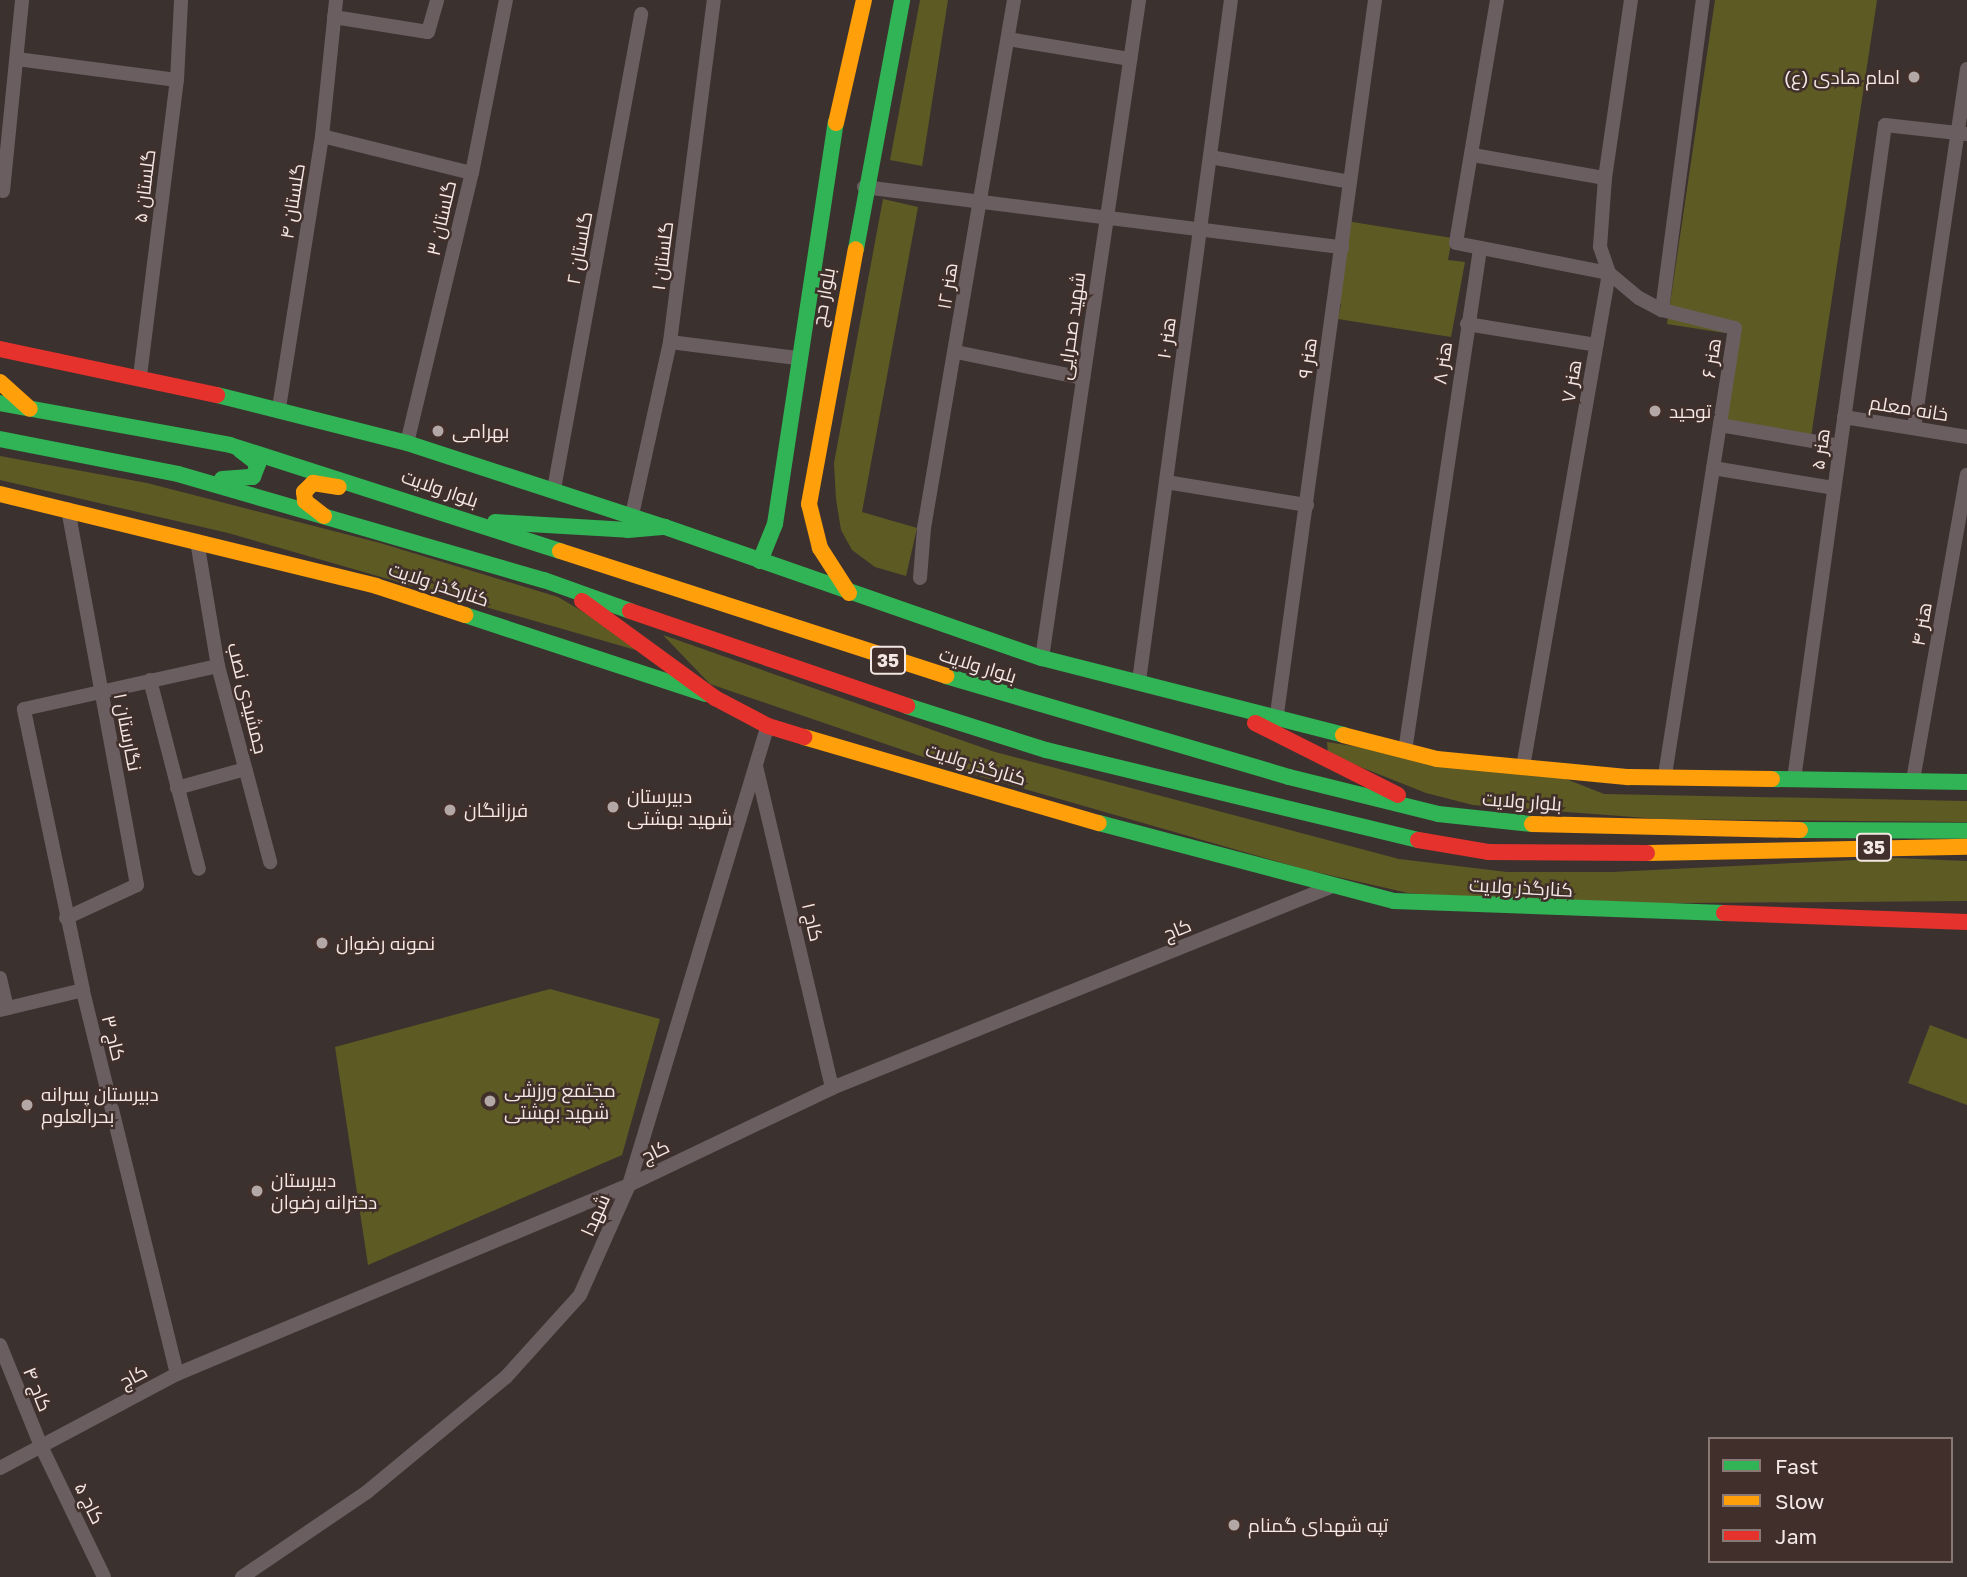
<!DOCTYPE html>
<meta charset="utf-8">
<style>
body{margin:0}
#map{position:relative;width:1967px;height:1577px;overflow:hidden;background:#3b322f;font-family:"Golos Text",Cairo,sans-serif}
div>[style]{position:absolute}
.green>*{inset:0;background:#5e5a23}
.street>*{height:14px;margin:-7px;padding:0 7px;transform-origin:7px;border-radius:7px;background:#6b5e61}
.fast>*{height:16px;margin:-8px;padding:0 8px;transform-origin:8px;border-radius:8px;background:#30b455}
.slow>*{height:16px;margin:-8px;padding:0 8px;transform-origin:8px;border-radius:8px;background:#ff9f0a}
.jam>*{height:16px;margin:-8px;padding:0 8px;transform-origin:8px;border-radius:8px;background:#e5322d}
.dots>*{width:19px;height:19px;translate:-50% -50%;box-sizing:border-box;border:4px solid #402f2a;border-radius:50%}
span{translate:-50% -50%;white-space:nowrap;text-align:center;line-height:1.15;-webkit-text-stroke:5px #402f2a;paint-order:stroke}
.shield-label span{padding:2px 5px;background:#402f2a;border:2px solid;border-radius:5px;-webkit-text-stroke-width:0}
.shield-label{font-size:18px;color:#f4e8e5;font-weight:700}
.poi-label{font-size:19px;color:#f4e8e5}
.right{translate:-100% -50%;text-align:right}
.left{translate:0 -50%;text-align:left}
.street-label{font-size:19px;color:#f4e8e5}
.legend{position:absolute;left:1708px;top:1437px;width:245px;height:126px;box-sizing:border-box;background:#402f2a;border:2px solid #887975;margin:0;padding:9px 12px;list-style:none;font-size:21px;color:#f4e8e5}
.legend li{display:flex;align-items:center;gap:14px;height:35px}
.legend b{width:35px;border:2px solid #887975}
</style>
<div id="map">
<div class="green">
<i style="clip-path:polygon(920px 0,948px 0,922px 166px,890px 160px)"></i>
<i style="clip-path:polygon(1715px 0,1877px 0,1811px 437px,1724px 425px,1738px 335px,1667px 324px)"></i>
<i style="clip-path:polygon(883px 199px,918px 207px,862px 512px,917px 528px,906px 576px,875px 567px,852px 550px,841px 530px,836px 499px,834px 463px)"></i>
<i style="clip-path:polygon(1340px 220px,1452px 238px,1448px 260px,1465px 262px,1451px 337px,1338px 319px,1341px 304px,1328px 302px)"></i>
<i style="clip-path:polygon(0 456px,147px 483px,380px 543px,558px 597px,660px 657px,228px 533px,0 480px)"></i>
<i style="clip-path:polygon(663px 635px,995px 752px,1399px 859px,1507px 872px,1612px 872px,1897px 858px,1967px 861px,1967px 901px,1555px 904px,1408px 893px,1303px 869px,979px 776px,710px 684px)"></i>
<i style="clip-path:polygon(1327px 742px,1566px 779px,1604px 794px,1967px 801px,1967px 822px,1660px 819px,1473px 805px,1426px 793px,1328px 754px)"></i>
<i style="clip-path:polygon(550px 989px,660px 1019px,622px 1155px,368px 1265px,335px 1047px)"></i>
<i style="clip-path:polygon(1930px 1025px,1967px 1039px,1967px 1105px,1908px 1083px)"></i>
</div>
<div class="street">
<i style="left:1497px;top:0;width:246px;rotate:99.6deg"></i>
<i style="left:1456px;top:243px;width:156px;rotate:11.1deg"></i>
<i style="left:1609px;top:273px;width:39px;rotate:40deg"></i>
<i style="left:1639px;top:298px;width:26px;rotate:28deg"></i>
<i style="left:1662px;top:310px;width:75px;rotate:13.9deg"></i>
<i style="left:1735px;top:328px;width:454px;rotate:98.9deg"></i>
<i style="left:334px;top:17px;width:95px;rotate:9.1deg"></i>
<i style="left:428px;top:32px;width:33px;rotate:-74deg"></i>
<i style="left:1008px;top:39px;width:124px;rotate:9.3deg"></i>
<i style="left:17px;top:59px;width:161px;rotate:7.5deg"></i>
<i style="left:322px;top:136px;width:154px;rotate:13.9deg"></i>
<i style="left:1473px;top:155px;width:134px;rotate:9.9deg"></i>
<i style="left:1210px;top:157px;width:142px;rotate:10.1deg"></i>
<i style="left:864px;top:187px;width:482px;rotate:7.2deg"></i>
<i style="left:3px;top:191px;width:192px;rotate:-84.3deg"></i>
<i style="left:1662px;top:310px;width:313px;rotate:-82.5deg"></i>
<i style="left:1467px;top:324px;width:131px;rotate:9.2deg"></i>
<i style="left:670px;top:342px;width:128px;rotate:7.2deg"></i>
<i style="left:956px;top:352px;width:130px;rotate:11.6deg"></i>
<i style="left:140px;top:376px;width:298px;rotate:-82.9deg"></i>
<i style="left:177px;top:80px;width:80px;rotate:-87.1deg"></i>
<i style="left:279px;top:408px;width:275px;rotate:-81deg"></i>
<i style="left:322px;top:136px;width:137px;rotate:-84.1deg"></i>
<i style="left:1844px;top:417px;width:125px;rotate:9.2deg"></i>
<i style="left:1720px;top:425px;width:122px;rotate:9.9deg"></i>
<i style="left:1914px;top:428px;width:363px;rotate:-81.6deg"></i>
<i style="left:407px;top:443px;width:278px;rotate:-76.5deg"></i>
<i style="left:472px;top:173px;width:176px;rotate:-78.9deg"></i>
<i style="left:1713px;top:468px;width:123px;rotate:9.4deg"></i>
<i style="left:1166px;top:482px;width:143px;rotate:9.3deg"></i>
<i style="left:554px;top:489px;width:483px;rotate:-79.6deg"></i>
<i style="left:632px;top:515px;width:177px;rotate:-77.6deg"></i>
<i style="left:670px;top:342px;width:345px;rotate:-82.7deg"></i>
<i style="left:197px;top:541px;width:127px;rotate:80.5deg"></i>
<i style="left:218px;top:666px;width:203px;rotate:75.1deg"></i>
<i style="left:920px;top:578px;width:50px;rotate:-85.4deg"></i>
<i style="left:924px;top:528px;width:536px;rotate:-80.33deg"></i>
<i style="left:1042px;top:658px;width:665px;rotate:-81.61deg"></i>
<i style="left:150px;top:680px;width:195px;rotate:75.5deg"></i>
<i style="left:1139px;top:681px;width:687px;rotate:-82.31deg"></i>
<i style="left:1276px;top:721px;width:728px;rotate:-82.18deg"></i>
<i style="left:1405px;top:751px;width:508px;rotate:-81.5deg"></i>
<i style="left:756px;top:766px;width:331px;rotate:76.7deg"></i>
<i style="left:1523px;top:767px;width:501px;rotate:-80.12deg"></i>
<i style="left:1609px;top:273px;width:28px;rotate:-109deg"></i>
<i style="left:1600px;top:247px;width:69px;rotate:-85.9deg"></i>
<i style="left:1605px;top:178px;width:180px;rotate:-81.7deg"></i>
<i style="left:1794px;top:779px;width:660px;rotate:-82.08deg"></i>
<i style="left:1885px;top:125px;width:82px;rotate:6.3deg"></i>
<i style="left:1913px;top:780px;width:310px;rotate:-80deg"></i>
<i style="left:177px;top:788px;width:71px;rotate:-15.6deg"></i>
<i style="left:66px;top:918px;width:78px;rotate:-24.9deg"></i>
<i style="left:137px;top:885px;width:382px;rotate:-100.4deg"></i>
<i style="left:0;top:978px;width:31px;rotate:77deg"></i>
<i style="left:0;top:1010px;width:85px;rotate:-13.5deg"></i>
<i style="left:0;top:1345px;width:109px;rotate:67.9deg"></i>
<i style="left:41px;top:1446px;width:145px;rotate:64.3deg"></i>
<i style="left:177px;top:1374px;width:395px;rotate:-103.8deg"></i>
<i style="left:83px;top:990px;width:287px;rotate:-101.9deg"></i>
<i style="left:24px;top:709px;width:199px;rotate:-12.5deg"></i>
<i style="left:0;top:1468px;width:200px;rotate:-28deg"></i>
<i style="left:177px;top:1374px;width:490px;rotate:-22.7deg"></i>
<i style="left:629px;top:1185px;width:225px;rotate:-25.5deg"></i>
<i style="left:832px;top:1088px;width:540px;rotate:-21.96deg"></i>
<i style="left:242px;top:1577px;width:151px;rotate:-34.2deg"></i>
<i style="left:367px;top:1492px;width:180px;rotate:-39.6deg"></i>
<i style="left:506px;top:1377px;width:110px;rotate:-47.9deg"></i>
<i style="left:580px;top:1295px;width:120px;rotate:-66deg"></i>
<i style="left:629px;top:1185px;width:480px;rotate:-73.2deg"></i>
</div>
<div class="fast">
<i style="left:856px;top:249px;width:253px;rotate:-79.5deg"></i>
<i style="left:217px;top:395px;width:196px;rotate:14.2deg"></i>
<i style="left:407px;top:443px;width:270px;rotate:18.1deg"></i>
<i style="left:0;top:403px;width:234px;rotate:10.3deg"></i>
<i style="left:230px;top:445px;width:347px;rotate:17.8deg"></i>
<i style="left:0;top:439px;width:181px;rotate:11.1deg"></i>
<i style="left:178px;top:474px;width:381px;rotate:16.2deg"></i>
<i style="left:544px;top:580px;width:91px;rotate:19.8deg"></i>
<i style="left:222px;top:479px;width:31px;rotate:-4deg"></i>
<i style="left:253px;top:477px;width:14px;rotate:-69deg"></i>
<i style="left:258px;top:464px;width:23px;rotate:-142deg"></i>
<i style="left:495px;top:522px;width:133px;rotate:3.4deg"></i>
<i style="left:628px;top:530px;width:37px;rotate:-5deg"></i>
<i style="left:665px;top:527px;width:399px;rotate:19.2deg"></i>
<i style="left:1042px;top:658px;width:311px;rotate:14.3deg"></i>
<i style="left:760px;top:561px;width:40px;rotate:-68deg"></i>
<i style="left:775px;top:524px;width:406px;rotate:-81.4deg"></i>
<i style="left:465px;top:615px;width:253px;rotate:18.2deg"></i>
<i style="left:946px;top:676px;width:358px;rotate:16.4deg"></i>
<i style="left:1289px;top:777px;width:154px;rotate:13.9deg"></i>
<i style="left:1438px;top:814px;width:95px;rotate:6.1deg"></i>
<i style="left:907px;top:706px;width:146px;rotate:17.6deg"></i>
<i style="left:1046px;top:750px;width:383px;rotate:13.6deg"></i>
<i style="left:1772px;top:779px;width:195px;rotate:0.9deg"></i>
<i style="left:1099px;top:823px;width:305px;rotate:14.8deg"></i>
<i style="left:1394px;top:901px;width:330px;rotate:2.1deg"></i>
<i style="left:1800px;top:830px;width:167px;rotate:0.3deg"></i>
</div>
<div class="slow">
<i style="left:836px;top:123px;width:126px;rotate:-77.2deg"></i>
<i style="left:0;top:382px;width:40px;rotate:42deg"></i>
<i style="left:0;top:494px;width:387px;rotate:13.7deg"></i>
<i style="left:376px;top:586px;width:94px;rotate:18deg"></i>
<i style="left:324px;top:516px;width:24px;rotate:-142deg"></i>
<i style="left:305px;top:501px;width:9px;rotate:-96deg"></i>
<i style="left:304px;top:492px;width:13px;rotate:-45deg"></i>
<i style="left:313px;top:483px;width:26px;rotate:9deg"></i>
<i style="left:560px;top:551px;width:406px;rotate:17.9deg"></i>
<i style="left:849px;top:593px;width:54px;rotate:-122.8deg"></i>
<i style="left:820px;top:548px;width:45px;rotate:-104deg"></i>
<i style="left:809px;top:504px;width:259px;rotate:-79.6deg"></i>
<i style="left:1343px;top:735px;width:97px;rotate:14.3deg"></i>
<i style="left:1437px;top:759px;width:193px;rotate:5.4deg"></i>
<i style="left:1629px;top:777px;width:143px;rotate:0.8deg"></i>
<i style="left:804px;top:737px;width:307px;rotate:16.3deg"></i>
<i style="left:1532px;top:824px;width:268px;rotate:1.3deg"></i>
<i style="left:1647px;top:853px;width:320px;rotate:-1.1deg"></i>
</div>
<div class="jam">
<i style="left:0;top:349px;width:222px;rotate:12deg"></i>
<i style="left:582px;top:601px;width:165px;rotate:36.1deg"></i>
<i style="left:715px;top:698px;width:60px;rotate:27.8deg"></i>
<i style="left:768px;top:726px;width:38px;rotate:17deg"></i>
<i style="left:630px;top:611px;width:293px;rotate:18.9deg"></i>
<i style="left:1255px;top:723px;width:160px;rotate:26.7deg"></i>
<i style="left:1418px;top:840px;width:71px;rotate:9.7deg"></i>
<i style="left:1488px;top:852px;width:159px;rotate:0.4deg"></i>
<i style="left:1724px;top:913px;width:243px;rotate:2.1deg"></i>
</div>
<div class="dots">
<i style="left:1914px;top:77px;background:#b3a8a5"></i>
<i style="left:1655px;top:411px;background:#b3a8a5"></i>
<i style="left:438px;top:431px;background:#b3a8a5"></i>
<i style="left:613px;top:807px;background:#b3a8a5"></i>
<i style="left:450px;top:810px;background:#b3a8a5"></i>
<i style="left:322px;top:943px;background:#b3a8a5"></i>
<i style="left:490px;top:1101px;background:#b3a8a5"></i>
<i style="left:27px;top:1105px;background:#b3a8a5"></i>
<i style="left:257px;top:1191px;background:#b3a8a5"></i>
<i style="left:1234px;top:1525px;background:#b3a8a5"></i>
</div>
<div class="shield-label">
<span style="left:888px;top:660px">35</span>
<span style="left:1874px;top:847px">35</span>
</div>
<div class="poi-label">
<span class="right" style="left:1900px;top:77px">امام هادی (ع)</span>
<span class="left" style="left:1669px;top:411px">توحید</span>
<span class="left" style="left:452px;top:431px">بهرامی</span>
<span class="left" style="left:627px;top:807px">دبیرستان<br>شهید بهشتی</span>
<span class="left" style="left:464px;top:810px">فرزانگان</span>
<span class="left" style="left:336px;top:943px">نمونه رضوان</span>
<span class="left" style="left:504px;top:1101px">مجتمع ورزشی<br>شهید بهشتی</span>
<span class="left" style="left:41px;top:1105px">دبیرستان پسرانه<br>بحرالعلوم</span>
<span class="left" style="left:271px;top:1191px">دبیرستان<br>دخترانه رضوان</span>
<span class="left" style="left:1248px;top:1525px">تپه شهدای گمنام</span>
</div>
<div class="street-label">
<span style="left:144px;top:186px;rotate:-83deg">گلستان ۵</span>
<span style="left:292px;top:201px;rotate:-81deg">گلستان ۴</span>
<span style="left:441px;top:218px;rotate:-77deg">گلستان ۳</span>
<span style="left:579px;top:248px;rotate:-80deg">گلستان ۲</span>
<span style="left:662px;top:256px;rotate:-83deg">گلستان ۱</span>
<span style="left:947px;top:286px;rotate:-81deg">هنر ۱۲</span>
<span style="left:823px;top:297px;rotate:-80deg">بلوار حج</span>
<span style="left:1071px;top:326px;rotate:-82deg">شهید صحرایی</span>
<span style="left:1166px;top:338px;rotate:-82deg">هنر ۱۰</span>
<span style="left:1307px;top:358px;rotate:-82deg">هنر ۹</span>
<span style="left:1711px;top:358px;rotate:-81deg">هنر ۶</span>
<span style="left:1442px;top:363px;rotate:-82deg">هنر ۸</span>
<span style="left:1571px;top:381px;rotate:-80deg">هنر ۷</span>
<span style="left:1909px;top:408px;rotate:9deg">خانه معلم</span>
<span style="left:1820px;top:449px;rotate:-82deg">هنر ۵</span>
<span style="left:440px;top:488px;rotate:19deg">بلوار ولایت</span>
<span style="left:439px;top:584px;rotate:18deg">کنارگذر ولایت</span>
<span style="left:1921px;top:624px;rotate:-80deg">هنر ۴</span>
<span style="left:978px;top:665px;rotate:17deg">بلوار ولایت</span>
<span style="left:248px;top:698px;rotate:76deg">جمشیدی نصب</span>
<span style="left:128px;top:732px;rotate:79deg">نگارستان ۱</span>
<span style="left:976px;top:764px;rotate:17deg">کنارگذر ولایت</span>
<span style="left:1522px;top:801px;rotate:4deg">بلوار ولایت</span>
<span style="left:1521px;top:887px;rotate:3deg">کنارگذر ولایت</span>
<span style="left:813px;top:922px;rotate:77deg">کاج ۱</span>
<span style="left:1177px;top:929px;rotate:-22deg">کاج</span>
<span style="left:114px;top:1038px;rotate:76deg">کاج ۳</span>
<span style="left:655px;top:1151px;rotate:-26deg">کاج</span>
<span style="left:595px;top:1215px;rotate:-66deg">شهدا</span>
<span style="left:133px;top:1376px;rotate:-28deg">کاج</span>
<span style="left:38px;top:1389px;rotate:68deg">کاج ۴</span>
<span style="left:90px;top:1503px;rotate:64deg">کاج ۵</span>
</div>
<ul class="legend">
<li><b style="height:9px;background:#30b455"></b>Fast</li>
<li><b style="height:9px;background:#ff9f0a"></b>Slow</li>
<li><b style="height:9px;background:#e5322d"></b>Jam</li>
</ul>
</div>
